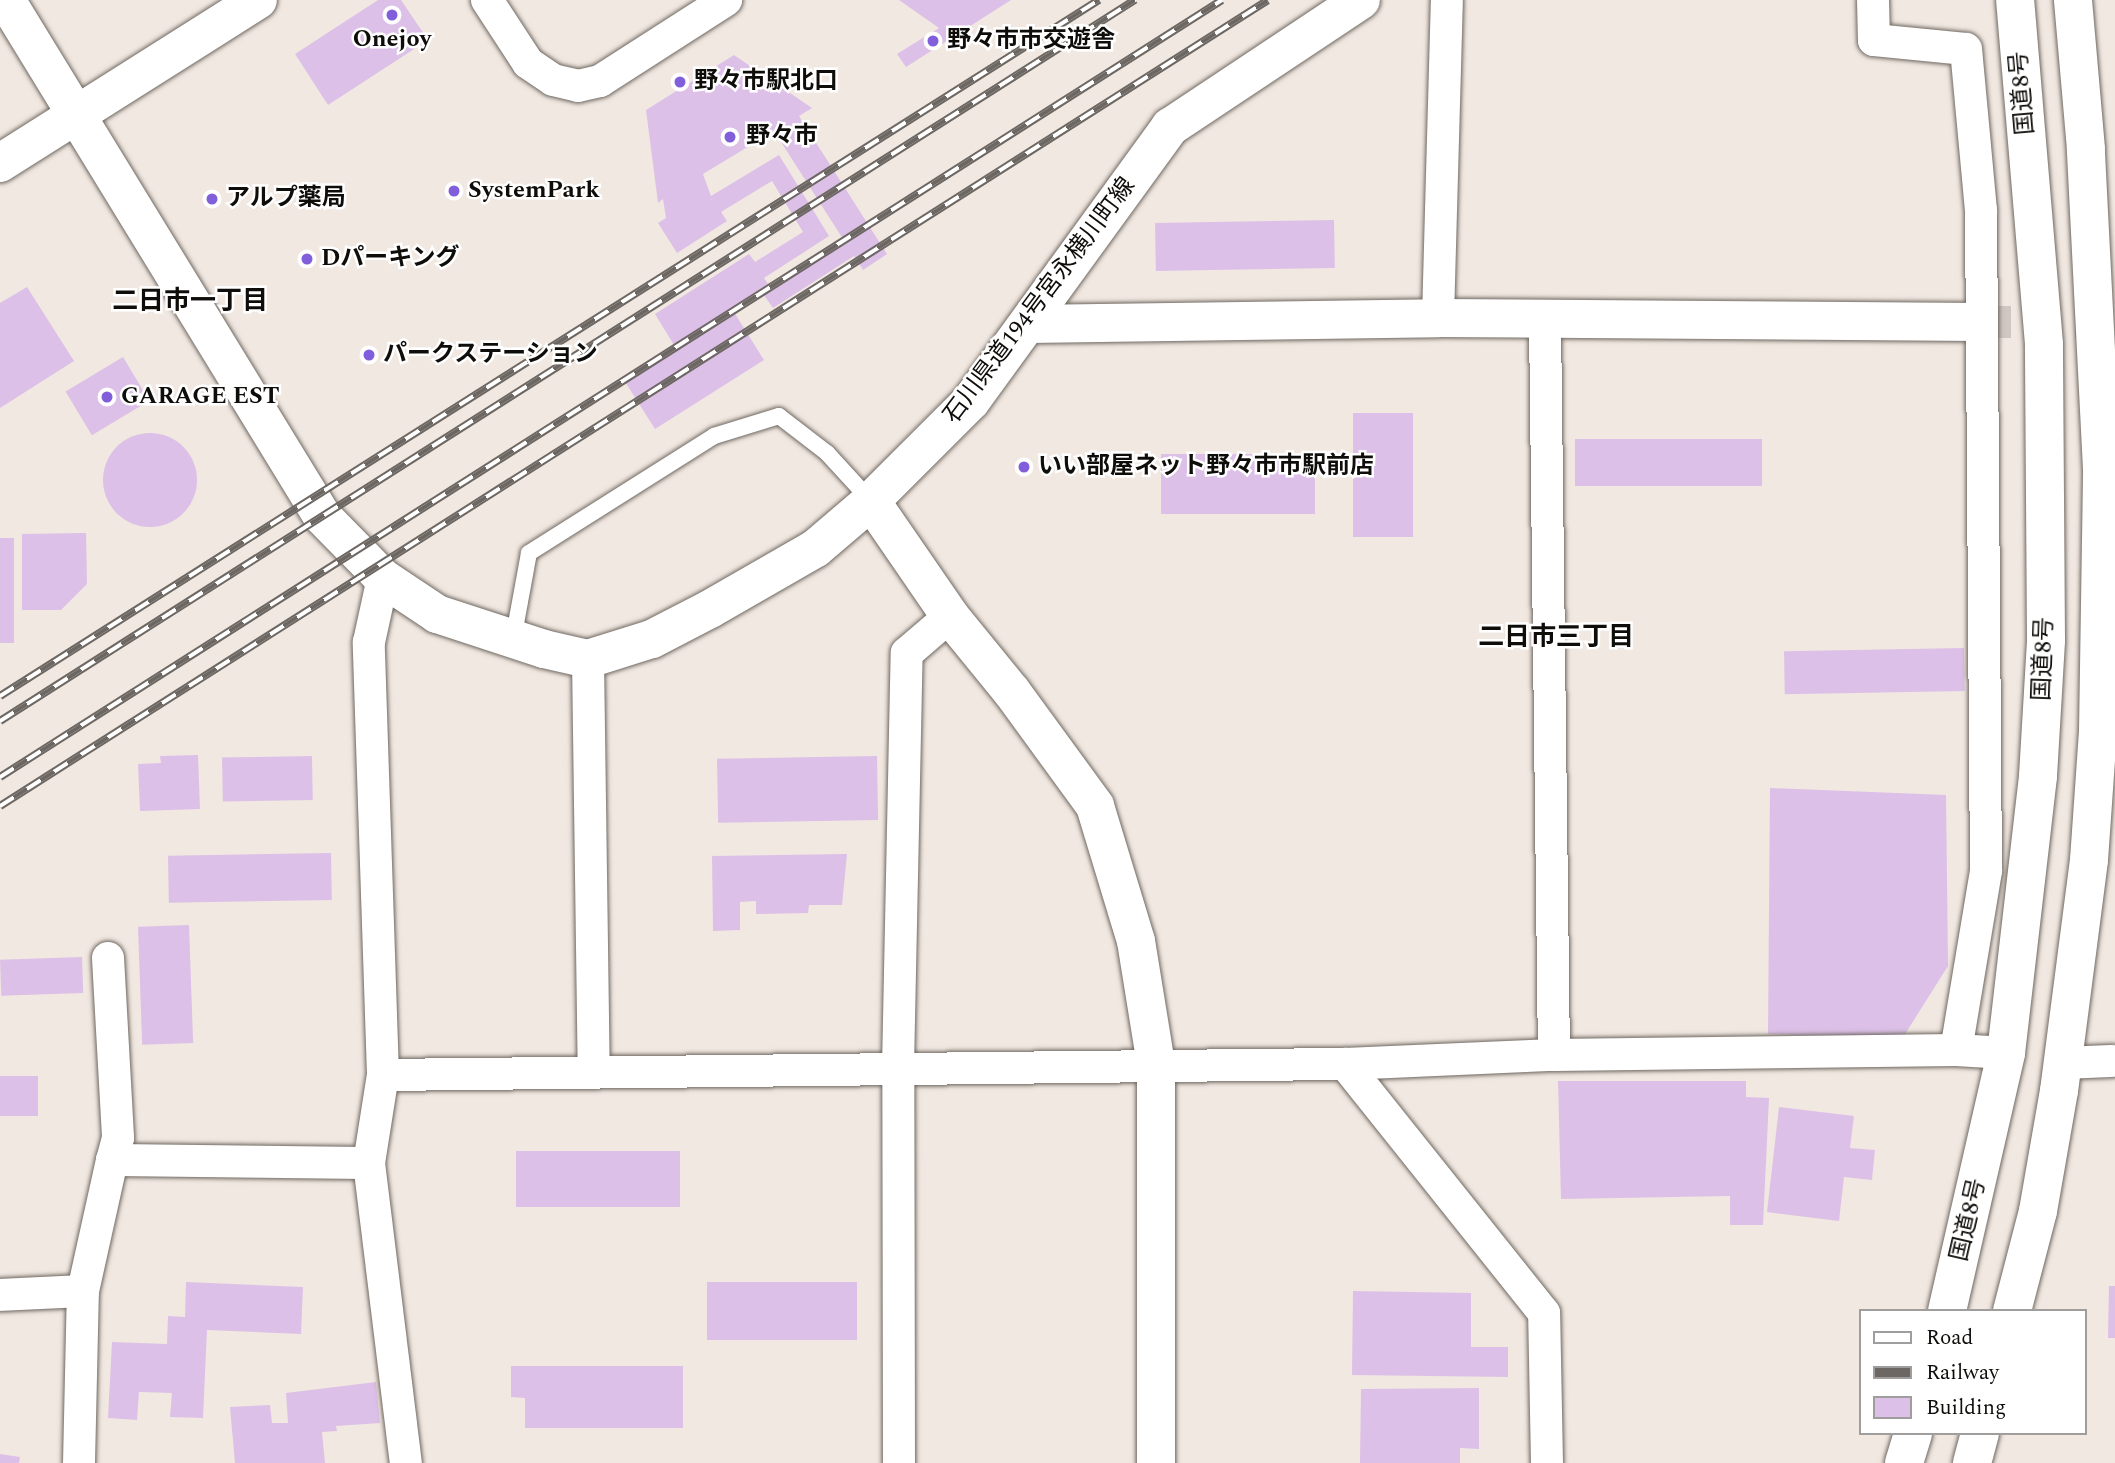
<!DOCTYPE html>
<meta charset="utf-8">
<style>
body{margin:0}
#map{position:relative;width:2115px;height:1463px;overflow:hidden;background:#f1e8e1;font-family:Spectral,"Noto Sans JP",serif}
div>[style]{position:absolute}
.building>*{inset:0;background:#dcc0e7;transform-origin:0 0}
.round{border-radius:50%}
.minor-tunnel>*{height:32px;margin-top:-16px;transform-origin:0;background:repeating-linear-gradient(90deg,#cfc7c1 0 32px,transparent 0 48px)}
.roads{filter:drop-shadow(0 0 2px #6f6861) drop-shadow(0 0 2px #6f6861)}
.service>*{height:16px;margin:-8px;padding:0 8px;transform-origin:8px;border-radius:8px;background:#fff}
.minor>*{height:32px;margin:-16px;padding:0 16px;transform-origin:16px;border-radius:16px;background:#fff}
.tertiary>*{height:38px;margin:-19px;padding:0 19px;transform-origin:19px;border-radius:19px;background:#fff}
.secondary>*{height:38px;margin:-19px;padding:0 19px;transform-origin:19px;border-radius:19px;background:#fff}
.trunk>*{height:38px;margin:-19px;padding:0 19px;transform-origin:19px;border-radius:19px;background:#fff}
.rail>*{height:8px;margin-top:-4px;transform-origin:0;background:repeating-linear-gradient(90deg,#fff 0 16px,#6c6762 0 32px);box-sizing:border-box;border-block:2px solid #6c6762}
.dots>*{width:19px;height:19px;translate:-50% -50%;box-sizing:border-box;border:4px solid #fff;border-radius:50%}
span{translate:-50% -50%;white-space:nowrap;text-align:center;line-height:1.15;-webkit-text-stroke:5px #fff;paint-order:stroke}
.poi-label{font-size:24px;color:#0f0d0a;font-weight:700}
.left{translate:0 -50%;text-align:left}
.street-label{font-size:24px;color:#0f0d0a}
.neighbourhood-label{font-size:26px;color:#0f0d0a;font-weight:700}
.legend{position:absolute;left:1859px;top:1309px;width:228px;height:126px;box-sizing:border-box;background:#fff;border:2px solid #9f9e9d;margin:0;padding:9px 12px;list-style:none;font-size:21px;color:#0f0d0a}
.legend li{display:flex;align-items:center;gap:14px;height:35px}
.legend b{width:35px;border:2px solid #9f9e9d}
</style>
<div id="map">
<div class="building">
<i style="clip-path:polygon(378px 0,401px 0,428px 40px,328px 105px,295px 54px)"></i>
<i style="clip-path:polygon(899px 0,1011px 0,906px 67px,897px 54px,939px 28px)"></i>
<i style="clip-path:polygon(734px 55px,812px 108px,799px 116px,887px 254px,863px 270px,854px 256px,773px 308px,761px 291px,843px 239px,774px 131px,703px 174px,711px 196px,779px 155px,829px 236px,764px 278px,768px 284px,714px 319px,732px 309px,764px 360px,655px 429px,622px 377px,674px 345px,655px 314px,749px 254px,755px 262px,803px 232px,772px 181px,721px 212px,727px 221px,677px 253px,658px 223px,666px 218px,663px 199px,658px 203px,646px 110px)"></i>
<i style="left:1334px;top:220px;width:48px;height:179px;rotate:89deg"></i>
<i style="clip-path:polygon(27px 287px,74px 361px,0 408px,0 303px)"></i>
<i style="left:123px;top:357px;width:51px;height:67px;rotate:59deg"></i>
<i style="left:1413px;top:413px;width:124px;height:60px;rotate:90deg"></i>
<i class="round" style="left:103px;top:433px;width:94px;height:94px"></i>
<i style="left:1575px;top:439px;width:187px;height:47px"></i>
<i style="left:1315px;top:454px;width:60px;height:154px;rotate:90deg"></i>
<i style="clip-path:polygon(86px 533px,87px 584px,61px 610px,22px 610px,22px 534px)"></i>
<i style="left:0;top:538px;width:14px;height:105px"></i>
<i style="left:1964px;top:648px;width:43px;height:180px;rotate:89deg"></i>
<i style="clip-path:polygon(198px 755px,200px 809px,140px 811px,138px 764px,161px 763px,160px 756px)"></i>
<i style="left:312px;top:756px;width:44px;height:90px;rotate:89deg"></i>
<i style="left:877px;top:756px;width:64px;height:160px;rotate:89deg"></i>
<i style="clip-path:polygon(1770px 788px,1946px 795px,1948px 966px,1902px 1039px,1768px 1034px)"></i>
<i style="left:331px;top:853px;width:47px;height:163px;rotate:89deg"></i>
<i style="clip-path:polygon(847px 854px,842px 905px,809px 905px,808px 913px,756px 914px,756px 901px,740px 902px,740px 930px,713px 931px,712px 856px)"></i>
<i style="left:189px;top:925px;width:118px;height:51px;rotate:88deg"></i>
<i style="left:82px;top:957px;width:36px;height:82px;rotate:88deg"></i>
<i style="left:0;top:1076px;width:38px;height:40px"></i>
<i style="clip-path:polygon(1558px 1081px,1746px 1081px,1746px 1097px,1769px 1098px,1763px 1225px,1730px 1225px,1730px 1196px,1561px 1199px)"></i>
<i style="clip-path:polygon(1779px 1107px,1854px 1116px,1850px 1148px,1875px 1150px,1872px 1180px,1844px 1177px,1839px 1221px,1767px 1212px)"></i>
<i style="left:516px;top:1151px;width:164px;height:56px"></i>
<i style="clip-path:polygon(186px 1282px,303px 1287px,301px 1334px,207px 1330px,203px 1418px,170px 1417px,172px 1393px,139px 1392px,137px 1420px,108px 1418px,112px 1342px,167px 1344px,168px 1316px,185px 1317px)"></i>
<i style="left:707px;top:1282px;width:150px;height:58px"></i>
<i style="clip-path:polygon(2109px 1286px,2115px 1286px,2115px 1338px,2108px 1338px)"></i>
<i style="clip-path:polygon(1353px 1291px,1471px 1293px,1471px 1347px,1508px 1347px,1508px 1377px,1352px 1375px)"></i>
<i style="clip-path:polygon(511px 1366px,683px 1366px,683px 1428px,525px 1428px,525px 1398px,511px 1397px)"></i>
<i style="clip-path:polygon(376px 1382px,380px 1423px,336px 1426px,337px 1431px,322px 1432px,325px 1463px,235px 1463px,230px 1407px,270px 1405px,272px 1423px,288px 1423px,286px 1393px)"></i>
<i style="clip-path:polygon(1479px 1388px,1479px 1449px,1460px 1448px,1460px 1463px,1360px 1463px,1361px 1389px)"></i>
<i style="clip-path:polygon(0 1454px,20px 1457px,19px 1463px,0 1463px)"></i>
</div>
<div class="minor-tunnel">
<i style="left:1979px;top:322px;width:136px"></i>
</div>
<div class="roads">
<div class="service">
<i style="left:513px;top:640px;width:88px;rotate:-79.6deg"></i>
<i style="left:529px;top:553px;width:219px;rotate:-32.3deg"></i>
<i style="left:714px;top:436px;width:68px;rotate:-17.1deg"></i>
<i style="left:779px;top:416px;width:61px;rotate:37.6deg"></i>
<i style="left:827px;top:453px;width:65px;rotate:47.5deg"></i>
</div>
<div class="minor">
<i style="left:487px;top:0;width:75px;rotate:56.9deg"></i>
<i style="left:528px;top:63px;width:30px;rotate:34deg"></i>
<i style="left:553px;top:80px;width:26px;rotate:13deg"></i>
<i style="left:578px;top:86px;width:23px;rotate:-13deg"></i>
<i style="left:600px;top:81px;width:150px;rotate:-32.7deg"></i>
<i style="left:1873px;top:0;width:40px;rotate:88.6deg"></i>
<i style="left:1874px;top:40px;width:92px;rotate:5.6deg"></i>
<i style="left:1966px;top:49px;width:162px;rotate:84.7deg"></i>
<i style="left:1981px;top:210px;width:661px;rotate:89.57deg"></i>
<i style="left:1986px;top:871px;width:181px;rotate:99.5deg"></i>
<i style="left:1438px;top:318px;width:318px;rotate:-88.4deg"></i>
<i style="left:1545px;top:321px;width:734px;rotate:89.3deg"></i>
<i style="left:588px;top:659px;width:412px;rotate:89.2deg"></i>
<i style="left:108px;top:958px;width:180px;rotate:86.8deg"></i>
<i style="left:118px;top:1138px;width:23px;rotate:105deg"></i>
<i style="left:2062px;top:1063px;width:50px;rotate:-2.3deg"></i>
<i style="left:383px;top:1075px;width:962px;rotate:-0.66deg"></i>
<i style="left:369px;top:1163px;width:302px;rotate:83deg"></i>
<i style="left:0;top:1295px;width:83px;rotate:-2.8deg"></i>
<i style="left:79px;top:1463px;width:172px;rotate:-88.7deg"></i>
<i style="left:83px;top:1291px;width:134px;rotate:-77.5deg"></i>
<i style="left:112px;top:1160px;width:257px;rotate:0.7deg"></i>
<i style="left:369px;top:1163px;width:89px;rotate:-81deg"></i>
<i style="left:383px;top:1075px;width:433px;rotate:-91.9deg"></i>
<i style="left:369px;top:642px;width:66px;rotate:-77.7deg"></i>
<i style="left:899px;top:1463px;width:396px;rotate:-90.1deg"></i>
<i style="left:898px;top:1067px;width:414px;rotate:-88.8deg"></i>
<i style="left:907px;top:653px;width:57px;rotate:-40.7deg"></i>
<i style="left:1547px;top:1463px;width:150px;rotate:-91.1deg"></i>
<i style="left:1544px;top:1313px;width:319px;rotate:-128.6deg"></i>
<i style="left:1345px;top:1064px;width:209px;rotate:-2.5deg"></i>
<i style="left:1554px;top:1055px;width:402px;rotate:-0.7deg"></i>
<i style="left:1956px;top:1050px;width:50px;rotate:3.4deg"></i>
</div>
<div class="tertiary">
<i style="left:0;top:163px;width:305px;rotate:-32.3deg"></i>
<i style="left:1029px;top:324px;width:409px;rotate:-0.8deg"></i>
<i style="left:1438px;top:318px;width:541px;rotate:0.42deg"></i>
<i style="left:871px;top:501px;width:140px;rotate:55.5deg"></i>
<i style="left:950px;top:616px;width:98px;rotate:50.8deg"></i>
<i style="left:1012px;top:692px;width:141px;rotate:53.9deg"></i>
<i style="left:1095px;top:806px;width:141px;rotate:73.1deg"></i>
<i style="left:1136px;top:941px;width:125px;rotate:80.8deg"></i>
<i style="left:1156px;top:1064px;width:399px;rotate:90deg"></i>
</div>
<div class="secondary">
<i style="left:6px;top:0;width:605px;rotate:58.52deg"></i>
<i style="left:322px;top:516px;width:87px;rotate:45.5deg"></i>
<i style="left:383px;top:578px;width:65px;rotate:33.7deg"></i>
<i style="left:437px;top:614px;width:113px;rotate:18.1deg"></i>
<i style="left:544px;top:649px;width:45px;rotate:12.8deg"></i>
<i style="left:588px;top:659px;width:67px;rotate:-17.4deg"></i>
<i style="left:652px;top:639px;width:65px;rotate:-27.3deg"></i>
<i style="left:710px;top:609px;width:122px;rotate:-29.9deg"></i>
<i style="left:816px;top:548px;width:72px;rotate:-40.5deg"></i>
<i style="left:871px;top:501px;width:141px;rotate:-45deg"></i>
<i style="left:971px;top:401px;width:339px;rotate:-54deg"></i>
<i style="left:1170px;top:127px;width:229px;rotate:-33.6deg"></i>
</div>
<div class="trunk">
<i style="left:1947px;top:1311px;width:265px;rotate:-77.1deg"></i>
<i style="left:2006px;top:1053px;width:279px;rotate:-83.4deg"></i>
<i style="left:2038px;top:776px;width:136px;rotate:-86.6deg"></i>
<i style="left:2046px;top:640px;width:296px;rotate:-90.4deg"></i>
<i style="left:2044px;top:344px;width:345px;rotate:-94.8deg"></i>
<i style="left:2012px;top:1311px;width:103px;rotate:-75.4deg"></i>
<i style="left:2038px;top:1211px;width:122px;rotate:-80.1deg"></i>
<i style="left:2059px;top:1091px;width:233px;rotate:-82.6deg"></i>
<i style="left:2089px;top:860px;width:129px;rotate:-86deg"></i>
<i style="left:2098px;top:731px;width:262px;rotate:-89.1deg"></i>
<i style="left:2102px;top:469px;width:320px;rotate:-92.9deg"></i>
<i style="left:2086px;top:149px;width:150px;rotate:-95deg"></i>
<i style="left:1904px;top:1463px;width:31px;rotate:-73deg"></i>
<i style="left:1972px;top:1463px;width:31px;rotate:-75deg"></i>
</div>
</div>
<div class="rail">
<i style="left:0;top:696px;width:1301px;rotate:-32.35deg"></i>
<i style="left:0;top:721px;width:1345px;rotate:-32.43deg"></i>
<i style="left:0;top:777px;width:1448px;rotate:-32.45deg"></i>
<i style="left:0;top:806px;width:1502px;rotate:-32.44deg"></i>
</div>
<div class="dots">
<i style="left:392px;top:15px;background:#825fda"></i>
<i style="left:933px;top:41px;background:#825fda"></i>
<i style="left:680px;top:82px;background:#825fda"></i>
<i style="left:730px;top:137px;background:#825fda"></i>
<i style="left:454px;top:191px;background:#825fda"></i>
<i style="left:212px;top:199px;background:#825fda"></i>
<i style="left:307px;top:259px;background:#825fda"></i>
<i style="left:369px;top:355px;background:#825fda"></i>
<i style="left:107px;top:397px;background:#825fda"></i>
<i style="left:1024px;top:467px;background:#825fda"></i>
</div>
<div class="poi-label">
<span style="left:392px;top:40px">Onejoy</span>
<span class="left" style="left:947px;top:41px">野々市市交遊舎</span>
<span class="left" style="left:694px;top:82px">野々市駅北口</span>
<span class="left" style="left:746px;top:137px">野々市</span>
<span class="left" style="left:468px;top:191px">SystemPark</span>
<span class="left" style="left:226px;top:199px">アルプ薬局</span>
<span class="left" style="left:321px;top:259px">Dパーキング</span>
<span class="left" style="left:383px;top:355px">パークステーション</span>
<span class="left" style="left:121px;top:397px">GARAGE EST</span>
<span class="left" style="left:1038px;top:467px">いい部屋ネット野々市市駅前店</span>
</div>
<div class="street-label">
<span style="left:2023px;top:93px;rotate:-95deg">国道8号</span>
<span style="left:1040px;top:301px;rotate:-53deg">石川県道194号宮永横川町線</span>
<span style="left:2044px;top:659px;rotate:-88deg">国道8号</span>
<span style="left:1969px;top:1220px;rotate:-77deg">国道8号</span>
</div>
<div class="neighbourhood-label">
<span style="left:190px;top:302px">二日市一丁目</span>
<span style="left:1556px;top:638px">二日市三丁目</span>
</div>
<ul class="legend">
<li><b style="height:9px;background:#fff"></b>Road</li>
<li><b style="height:9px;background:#6c6762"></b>Railway</li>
<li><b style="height:19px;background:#dcc0e7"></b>Building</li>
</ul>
</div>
